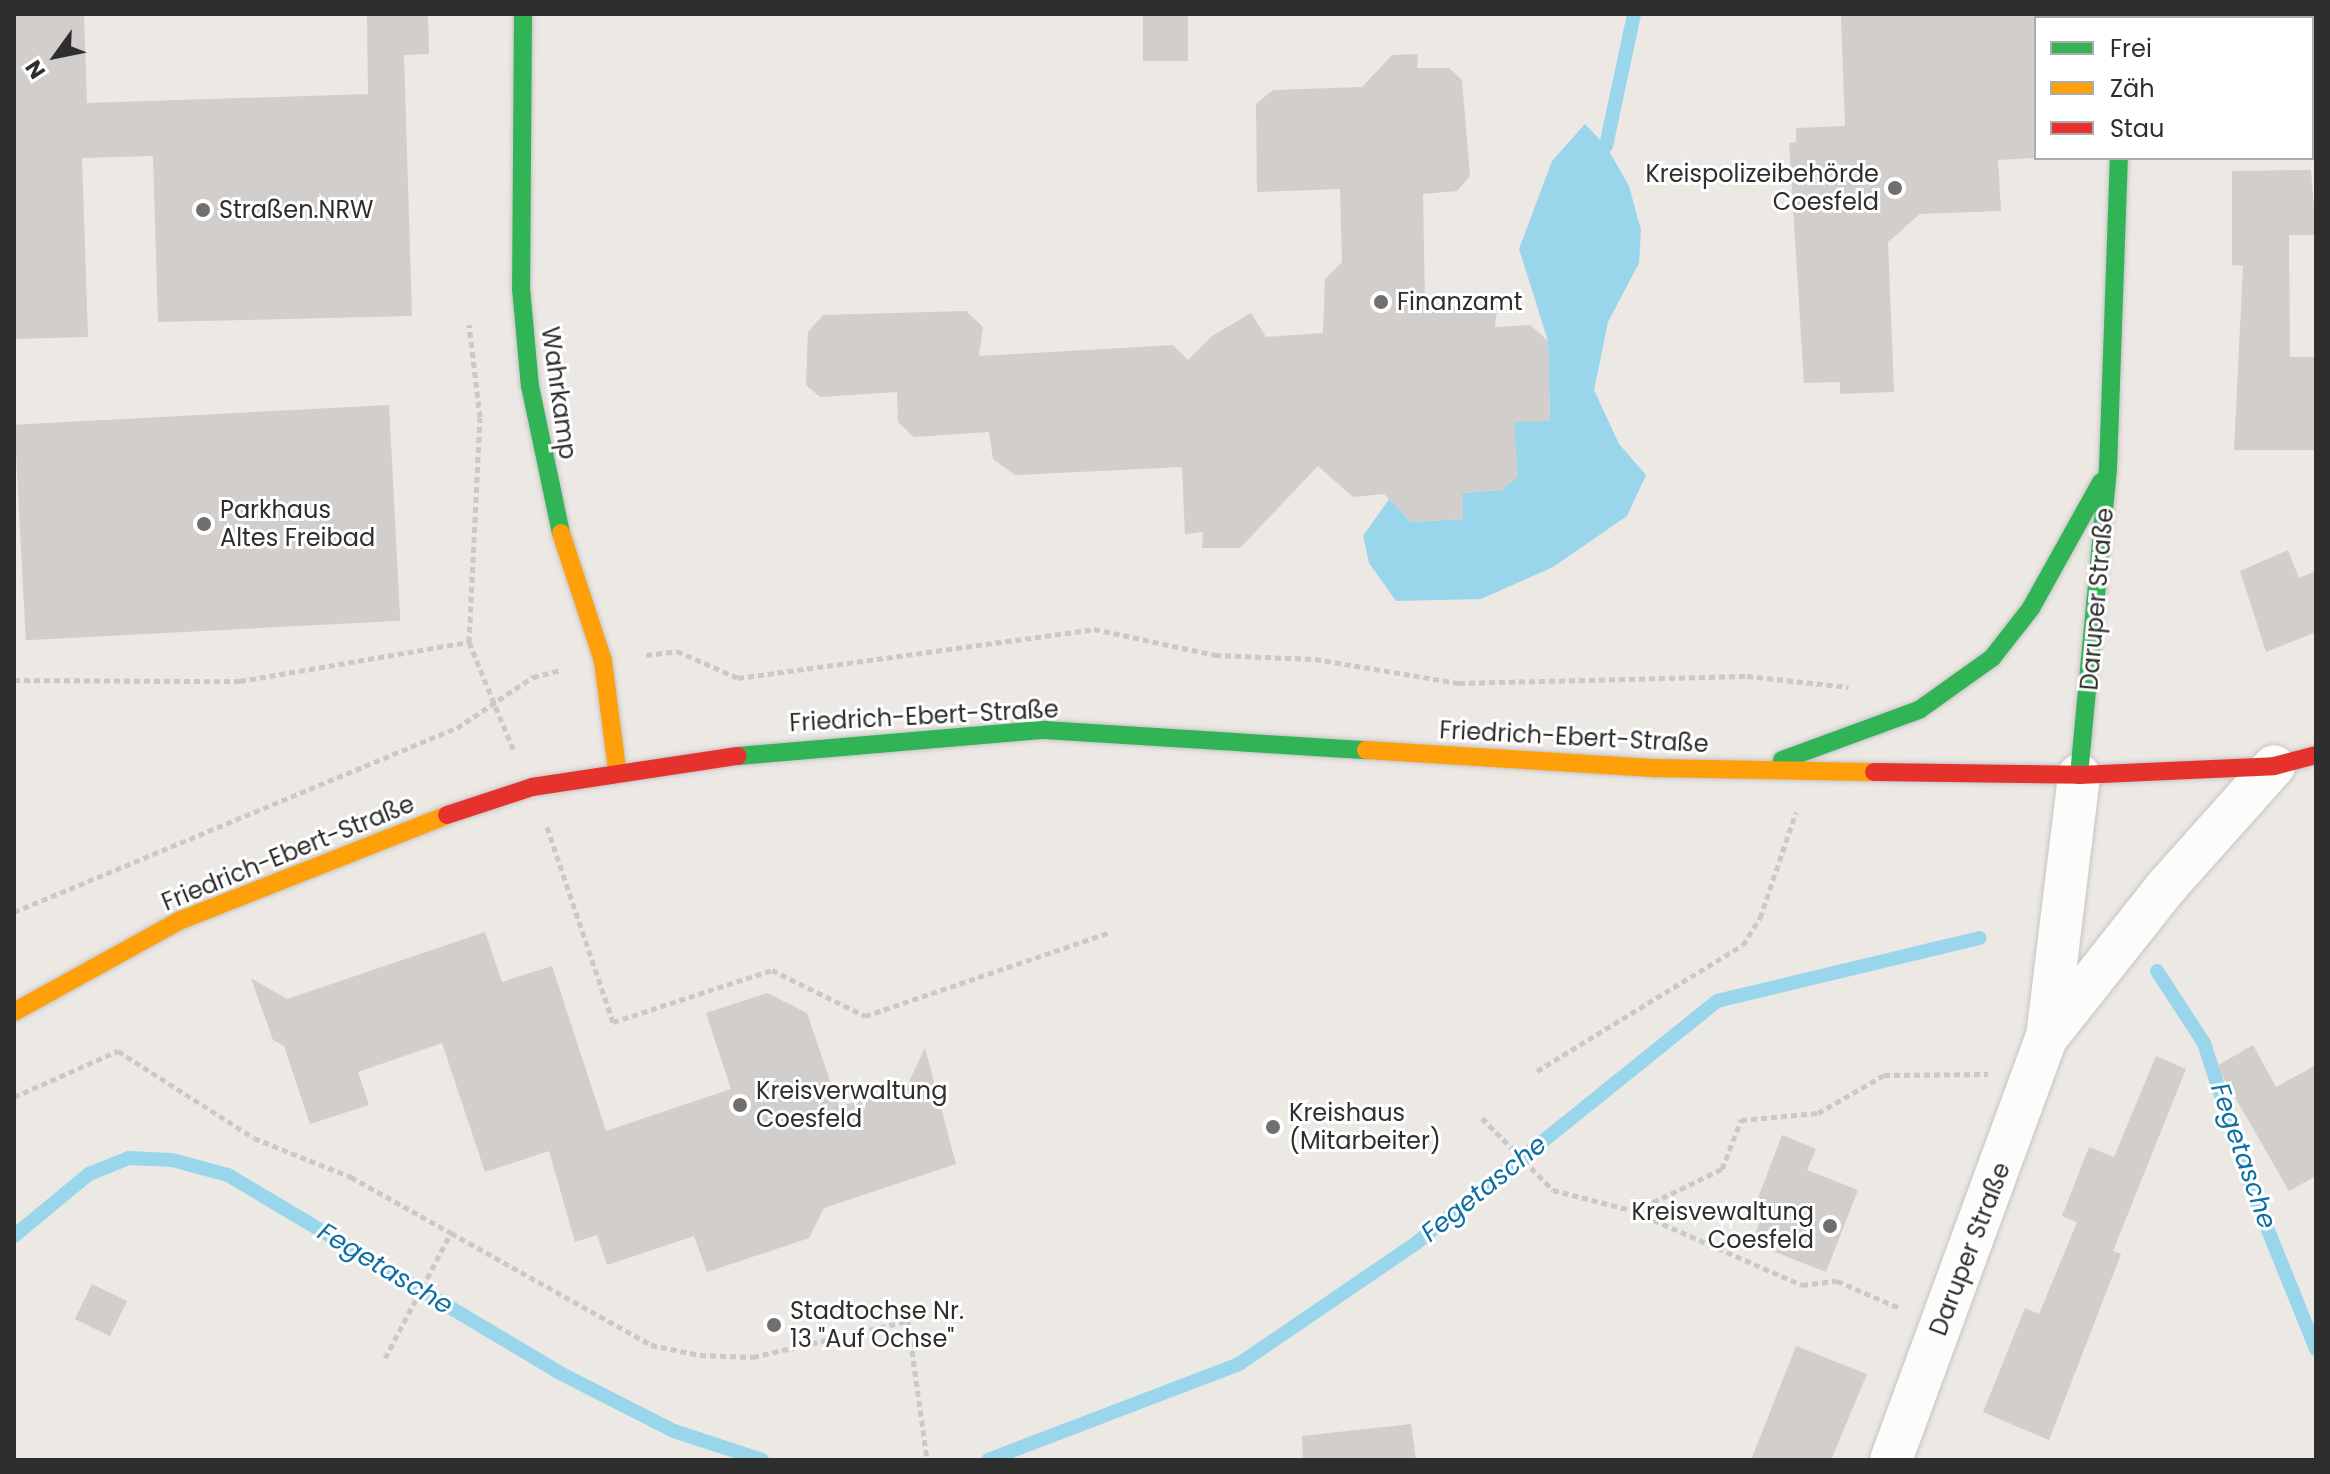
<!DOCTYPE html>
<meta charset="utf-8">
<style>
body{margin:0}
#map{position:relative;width:2330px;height:1474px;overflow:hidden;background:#ece8e4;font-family:Poppins,sans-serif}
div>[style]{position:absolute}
.water>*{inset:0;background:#99d6ec}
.stream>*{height:14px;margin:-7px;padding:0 7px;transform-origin:7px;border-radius:7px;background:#99d6ec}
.building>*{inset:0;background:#d1cecb;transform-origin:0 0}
.path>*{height:5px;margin-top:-2.5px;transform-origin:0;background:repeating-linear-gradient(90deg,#c9c9c8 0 6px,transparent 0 10px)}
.roads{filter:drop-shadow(0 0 2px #c5c4c5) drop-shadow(0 0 2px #c5c4c5)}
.street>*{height:42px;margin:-21px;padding:0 21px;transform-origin:21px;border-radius:21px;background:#fcfcfb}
.fast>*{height:18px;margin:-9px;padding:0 9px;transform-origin:9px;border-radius:9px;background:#30b455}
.slow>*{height:18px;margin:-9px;padding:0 9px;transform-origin:9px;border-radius:9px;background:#ff9f0a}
.jam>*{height:18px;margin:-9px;padding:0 9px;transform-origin:9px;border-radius:9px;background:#e5322d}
.dots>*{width:22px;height:22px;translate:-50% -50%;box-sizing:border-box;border:4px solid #fff;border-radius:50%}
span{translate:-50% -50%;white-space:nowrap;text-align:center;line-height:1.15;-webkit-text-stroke:6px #fff;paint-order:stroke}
.poi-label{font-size:24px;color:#2e2e2e}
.right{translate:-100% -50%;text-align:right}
.left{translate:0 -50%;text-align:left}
.street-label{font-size:24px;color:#2e2e2e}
.water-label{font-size:26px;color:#0d6fa3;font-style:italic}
.frame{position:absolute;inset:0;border:16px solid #2e2e2e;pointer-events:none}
.legend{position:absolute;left:2034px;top:16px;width:280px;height:144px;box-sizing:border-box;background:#fff;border:2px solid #ababab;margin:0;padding:10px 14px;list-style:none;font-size:24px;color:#2e2e2e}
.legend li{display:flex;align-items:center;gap:16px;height:40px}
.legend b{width:40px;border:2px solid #ababab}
.north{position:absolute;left:16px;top:16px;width:80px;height:80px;-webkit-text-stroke:6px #fff;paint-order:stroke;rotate:237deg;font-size:22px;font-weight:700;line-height:32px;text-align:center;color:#2e2e2e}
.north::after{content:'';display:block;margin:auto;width:28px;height:36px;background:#2e2e2e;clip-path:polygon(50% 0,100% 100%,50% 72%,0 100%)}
</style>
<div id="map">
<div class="water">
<i style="clip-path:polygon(1585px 124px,1606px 146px,1629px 186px,1641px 230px,1639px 263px,1608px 322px,1594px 390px,1619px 444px,1646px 475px,1627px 516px,1553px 567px,1481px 599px,1396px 601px,1369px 563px,1363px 536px,1394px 492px,1394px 504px,1411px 522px,1463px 519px,1462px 493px,1502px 490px,1517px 476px,1509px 422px,1550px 420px,1548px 341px,1519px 249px,1552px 161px)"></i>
</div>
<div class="stream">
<i style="left:1606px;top:146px;width:135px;rotate:-78deg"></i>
<i style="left:2157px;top:971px;width:86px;rotate:56.9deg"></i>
<i style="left:2204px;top:1043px;width:152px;rotate:72deg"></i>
<i style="left:2251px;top:1188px;width:174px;rotate:68deg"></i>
<i style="left:14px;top:1236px;width:97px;rotate:-39.6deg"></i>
<i style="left:89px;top:1174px;width:43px;rotate:-21.8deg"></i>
<i style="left:129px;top:1158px;width:43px;rotate:2.7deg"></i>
<i style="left:172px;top:1160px;width:58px;rotate:15deg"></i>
<i style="left:228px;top:1175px;width:384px;rotate:30.8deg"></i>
<i style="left:558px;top:1372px;width:130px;rotate:27deg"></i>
<i style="left:674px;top:1431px;width:93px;rotate:18.2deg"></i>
<i style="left:988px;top:1460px;width:269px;rotate:-20.9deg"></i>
<i style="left:1239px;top:1364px;width:213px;rotate:-34.3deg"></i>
<i style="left:1415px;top:1244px;width:388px;rotate:-38.8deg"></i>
<i style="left:1717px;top:1001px;width:270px;rotate:-13.5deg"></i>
</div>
<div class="building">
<i style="clip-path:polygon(14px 14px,84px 14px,87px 103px,368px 94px,367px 14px,428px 14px,429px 54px,404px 55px,412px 316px,158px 322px,153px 156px,82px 158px,88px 337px,14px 339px)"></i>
<i style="left:1143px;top:14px;width:45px;height:47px"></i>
<i style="clip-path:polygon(2036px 14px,2036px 158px,1998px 160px,2001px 211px,1920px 214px,1888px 242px,1894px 392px,1840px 394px,1840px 382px,1804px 383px,1789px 143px,1796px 142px,1796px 128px,1845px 126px,1841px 16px)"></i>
<i style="clip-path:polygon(1418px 54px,1417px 68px,1449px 68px,1462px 80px,1470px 176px,1457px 191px,1423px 194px,1425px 307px,1497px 308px,1495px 327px,1530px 325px,1548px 341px,1550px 421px,1514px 422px,1518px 476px,1502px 490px,1462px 493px,1463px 519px,1411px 522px,1384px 494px,1353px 497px,1318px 466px,1240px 548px,1202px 548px,1203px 532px,1185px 534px,1182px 467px,1015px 475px,993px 459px,989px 432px,914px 437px,898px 422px,897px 392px,820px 397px,806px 385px,808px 332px,823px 315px,966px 311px,983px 327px,979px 356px,1173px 345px,1188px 360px,1212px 336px,1251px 313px,1266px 337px,1323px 333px,1325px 279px,1342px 262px,1340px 189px,1257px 192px,1256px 104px,1273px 90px,1362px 87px,1392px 55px)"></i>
<i style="clip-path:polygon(2311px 170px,2316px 235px,2289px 235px,2290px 357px,2316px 357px,2316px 450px,2234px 450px,2243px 266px,2232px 265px,2232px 171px)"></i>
<i style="left:389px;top:405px;width:216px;height:375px;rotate:87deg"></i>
<i style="clip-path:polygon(2288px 550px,2299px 578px,2316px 571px,2316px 632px,2266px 652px,2240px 571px)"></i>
<i style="clip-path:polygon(485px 932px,502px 982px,552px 966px,606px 1131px,731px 1089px,706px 1013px,767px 993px,807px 1013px,839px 1107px,908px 1084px,925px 1048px,956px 1164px,824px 1208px,809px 1238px,707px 1272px,694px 1236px,607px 1265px,597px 1235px,575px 1242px,549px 1151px,485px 1172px,442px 1043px,358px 1072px,369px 1105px,310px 1124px,284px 1046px,273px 1040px,251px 978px,287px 999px)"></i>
<i style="clip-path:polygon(2253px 1045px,2276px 1087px,2316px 1065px,2316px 1176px,2289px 1191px,2217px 1066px)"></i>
<i style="clip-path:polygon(2156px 1056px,2186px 1069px,2113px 1251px,2121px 1254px,2049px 1440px,1983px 1412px,2025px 1308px,2039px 1314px,2077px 1222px,2062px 1216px,2089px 1147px,2114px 1157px)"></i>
<i style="clip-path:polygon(1782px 1135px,1816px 1149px,1807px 1170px,1858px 1190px,1826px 1272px,1752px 1243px,1762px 1215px,1753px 1211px)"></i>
<i style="left:92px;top:1284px;width:39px;height:39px;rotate:26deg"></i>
<i style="clip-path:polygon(1796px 1346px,1867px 1374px,1831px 1460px,1751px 1460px)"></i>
<i style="clip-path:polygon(1411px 1424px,1416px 1460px,1303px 1460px,1302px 1436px)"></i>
</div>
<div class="path">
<i style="left:469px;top:642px;width:225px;rotate:-87.2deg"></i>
<i style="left:480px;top:417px;width:93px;rotate:-96.8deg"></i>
<i style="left:646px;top:655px;width:31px;rotate:-7deg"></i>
<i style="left:677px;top:651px;width:67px;rotate:23.9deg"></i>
<i style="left:738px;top:678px;width:359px;rotate:-7.8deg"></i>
<i style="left:1094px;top:629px;width:124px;rotate:12.1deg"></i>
<i style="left:1215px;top:655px;width:100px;rotate:2.3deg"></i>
<i style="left:1315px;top:659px;width:146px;rotate:9.5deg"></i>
<i style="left:1459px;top:683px;width:288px;rotate:-1.4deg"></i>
<i style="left:1747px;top:676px;width:102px;rotate:6.2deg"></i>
<i style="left:14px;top:680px;width:226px;rotate:0.3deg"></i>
<i style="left:240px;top:681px;width:232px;rotate:-9.7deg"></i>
<i style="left:469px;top:642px;width:116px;rotate:67.6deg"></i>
<i style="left:547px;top:827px;width:206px;rotate:71.3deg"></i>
<i style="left:613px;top:1022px;width:167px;rotate:-18.1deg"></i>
<i style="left:772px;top:970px;width:104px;rotate:26.3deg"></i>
<i style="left:865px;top:1016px;width:259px;rotate:-18.9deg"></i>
<i style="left:14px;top:912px;width:480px;rotate:-22.6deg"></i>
<i style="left:457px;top:728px;width:92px;rotate:-33.9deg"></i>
<i style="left:533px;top:677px;width:30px;rotate:-14deg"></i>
<i style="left:1537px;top:1071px;width:241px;rotate:-31.5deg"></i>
<i style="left:1743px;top:945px;width:32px;rotate:-58deg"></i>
<i style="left:1760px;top:918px;width:112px;rotate:-71.2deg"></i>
<i style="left:14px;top:1097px;width:114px;rotate:-23.9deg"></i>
<i style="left:118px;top:1051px;width:161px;rotate:32.6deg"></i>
<i style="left:254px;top:1138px;width:105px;rotate:21.9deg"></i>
<i style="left:351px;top:1177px;width:115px;rotate:29.2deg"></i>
<i style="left:1482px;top:1118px;width:101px;rotate:45.4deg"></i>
<i style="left:1553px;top:1190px;width:85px;rotate:14.4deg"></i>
<i style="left:1635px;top:1211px;width:97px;rotate:-25.8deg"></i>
<i style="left:1722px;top:1169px;width:53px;rotate:-68.8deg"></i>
<i style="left:1741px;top:1120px;width:77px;rotate:-5.2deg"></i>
<i style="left:1818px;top:1113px;width:76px;rotate:-29.9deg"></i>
<i style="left:1884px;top:1075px;width:104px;rotate:-0.6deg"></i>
<i style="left:1635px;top:1212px;width:182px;rotate:23.6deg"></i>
<i style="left:1802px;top:1285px;width:35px;rotate:-7deg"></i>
<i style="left:1837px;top:1281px;width:69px;rotate:23.2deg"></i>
<i style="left:385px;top:1358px;width:141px;rotate:-62.2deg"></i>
<i style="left:451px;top:1233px;width:229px;rotate:29.2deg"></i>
<i style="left:651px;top:1345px;width:50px;rotate:11.5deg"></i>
<i style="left:700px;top:1355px;width:53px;rotate:2.2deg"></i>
<i style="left:753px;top:1357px;width:159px;rotate:-13.1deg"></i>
<i style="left:908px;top:1321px;width:140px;rotate:82.2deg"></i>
</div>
<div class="roads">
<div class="street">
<i style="left:2048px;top:1036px;width:190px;rotate:-51.6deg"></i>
<i style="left:2166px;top:887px;width:162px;rotate:-48.2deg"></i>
<i style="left:1891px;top:1460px;width:451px;rotate:-69.8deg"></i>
<i style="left:2047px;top:1037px;width:264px;rotate:-83deg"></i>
</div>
<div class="fast">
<i style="left:523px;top:14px;width:274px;rotate:90.4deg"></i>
<i style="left:521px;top:288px;width:98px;rotate:84.8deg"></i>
<i style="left:530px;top:386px;width:150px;rotate:78.1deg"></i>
<i style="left:2123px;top:14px;width:4px;rotate:90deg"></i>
<i style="left:738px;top:756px;width:307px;rotate:-4.9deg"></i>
<i style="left:1044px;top:730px;width:323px;rotate:3.6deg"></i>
<i style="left:1782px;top:760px;width:146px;rotate:-20.1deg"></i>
<i style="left:1919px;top:710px;width:90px;rotate:-35.5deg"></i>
<i style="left:1992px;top:658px;width:63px;rotate:-52deg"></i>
<i style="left:2031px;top:608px;width:144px;rotate:-60.9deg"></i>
<i style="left:2079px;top:775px;width:307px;rotate:-84.6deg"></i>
<i style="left:2108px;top:469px;width:311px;rotate:-88deg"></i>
</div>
<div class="slow">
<i style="left:561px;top:533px;width:135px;rotate:71.8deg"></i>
<i style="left:603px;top:661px;width:109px;rotate:82.6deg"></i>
<i style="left:1366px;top:750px;width:291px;rotate:3.6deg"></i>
<i style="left:1656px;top:768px;width:218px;rotate:1.1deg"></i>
<i style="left:14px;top:1012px;width:191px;rotate:-28.9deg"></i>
<i style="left:181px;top:920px;width:286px;rotate:-21.5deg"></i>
</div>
<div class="jam">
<i style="left:1874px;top:772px;width:205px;rotate:0.8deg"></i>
<i style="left:2079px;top:775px;width:195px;rotate:-2.6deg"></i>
<i style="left:2274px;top:766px;width:43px;rotate:-14.7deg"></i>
<i style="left:447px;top:815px;width:89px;rotate:-18.2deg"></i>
<i style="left:532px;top:787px;width:208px;rotate:-8.6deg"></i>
</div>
</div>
<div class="dots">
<i style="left:1895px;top:188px;background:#706f6e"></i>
<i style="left:203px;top:210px;background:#706f6e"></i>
<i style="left:1381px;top:302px;background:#706f6e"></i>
<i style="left:204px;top:524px;background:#706f6e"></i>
<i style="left:740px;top:1105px;background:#706f6e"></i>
<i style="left:1273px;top:1127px;background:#706f6e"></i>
<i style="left:1830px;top:1226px;background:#706f6e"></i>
<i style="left:774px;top:1325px;background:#706f6e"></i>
</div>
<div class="poi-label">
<span class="right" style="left:1879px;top:188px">Kreispolizeibehörde<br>Coesfeld</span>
<span class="left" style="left:219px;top:210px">Straßen.NRW</span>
<span class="left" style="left:1397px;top:302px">Finanzamt</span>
<span class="left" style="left:220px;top:524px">Parkhaus<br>Altes Freibad</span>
<span class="left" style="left:756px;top:1105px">Kreisverwaltung<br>Coesfeld</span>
<span class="left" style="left:1289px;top:1127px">Kreishaus<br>(Mitarbeiter)</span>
<span class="right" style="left:1814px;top:1226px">Kreisvewaltung<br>Coesfeld</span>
<span class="left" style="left:790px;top:1325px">Stadtochse Nr.<br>13 "Auf Ochse"</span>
</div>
<div class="street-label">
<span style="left:559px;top:393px;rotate:82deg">Wahrkamp</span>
<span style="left:2097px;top:599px;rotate:-85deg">Daruper Straße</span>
<span style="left:924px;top:716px;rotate:-3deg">Friedrich-Ebert-Straße</span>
<span style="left:1574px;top:737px;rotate:3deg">Friedrich-Ebert-Straße</span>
<span style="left:288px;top:853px;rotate:-22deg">Friedrich-Ebert-Straße</span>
<span style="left:1970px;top:1249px;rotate:-69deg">Daruper Straße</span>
</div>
<div class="water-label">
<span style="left:2243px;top:1156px;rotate:71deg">Fegetasche</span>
<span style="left:1484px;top:1189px;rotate:-39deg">Fegetasche</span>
<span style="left:385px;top:1269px;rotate:31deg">Fegetasche</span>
</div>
<div class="frame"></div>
<ul class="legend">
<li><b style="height:10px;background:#30b455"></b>Frei</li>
<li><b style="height:10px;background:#ff9f0a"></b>Zäh</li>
<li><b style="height:10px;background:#e5322d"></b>Stau</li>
</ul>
<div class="north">N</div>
</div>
